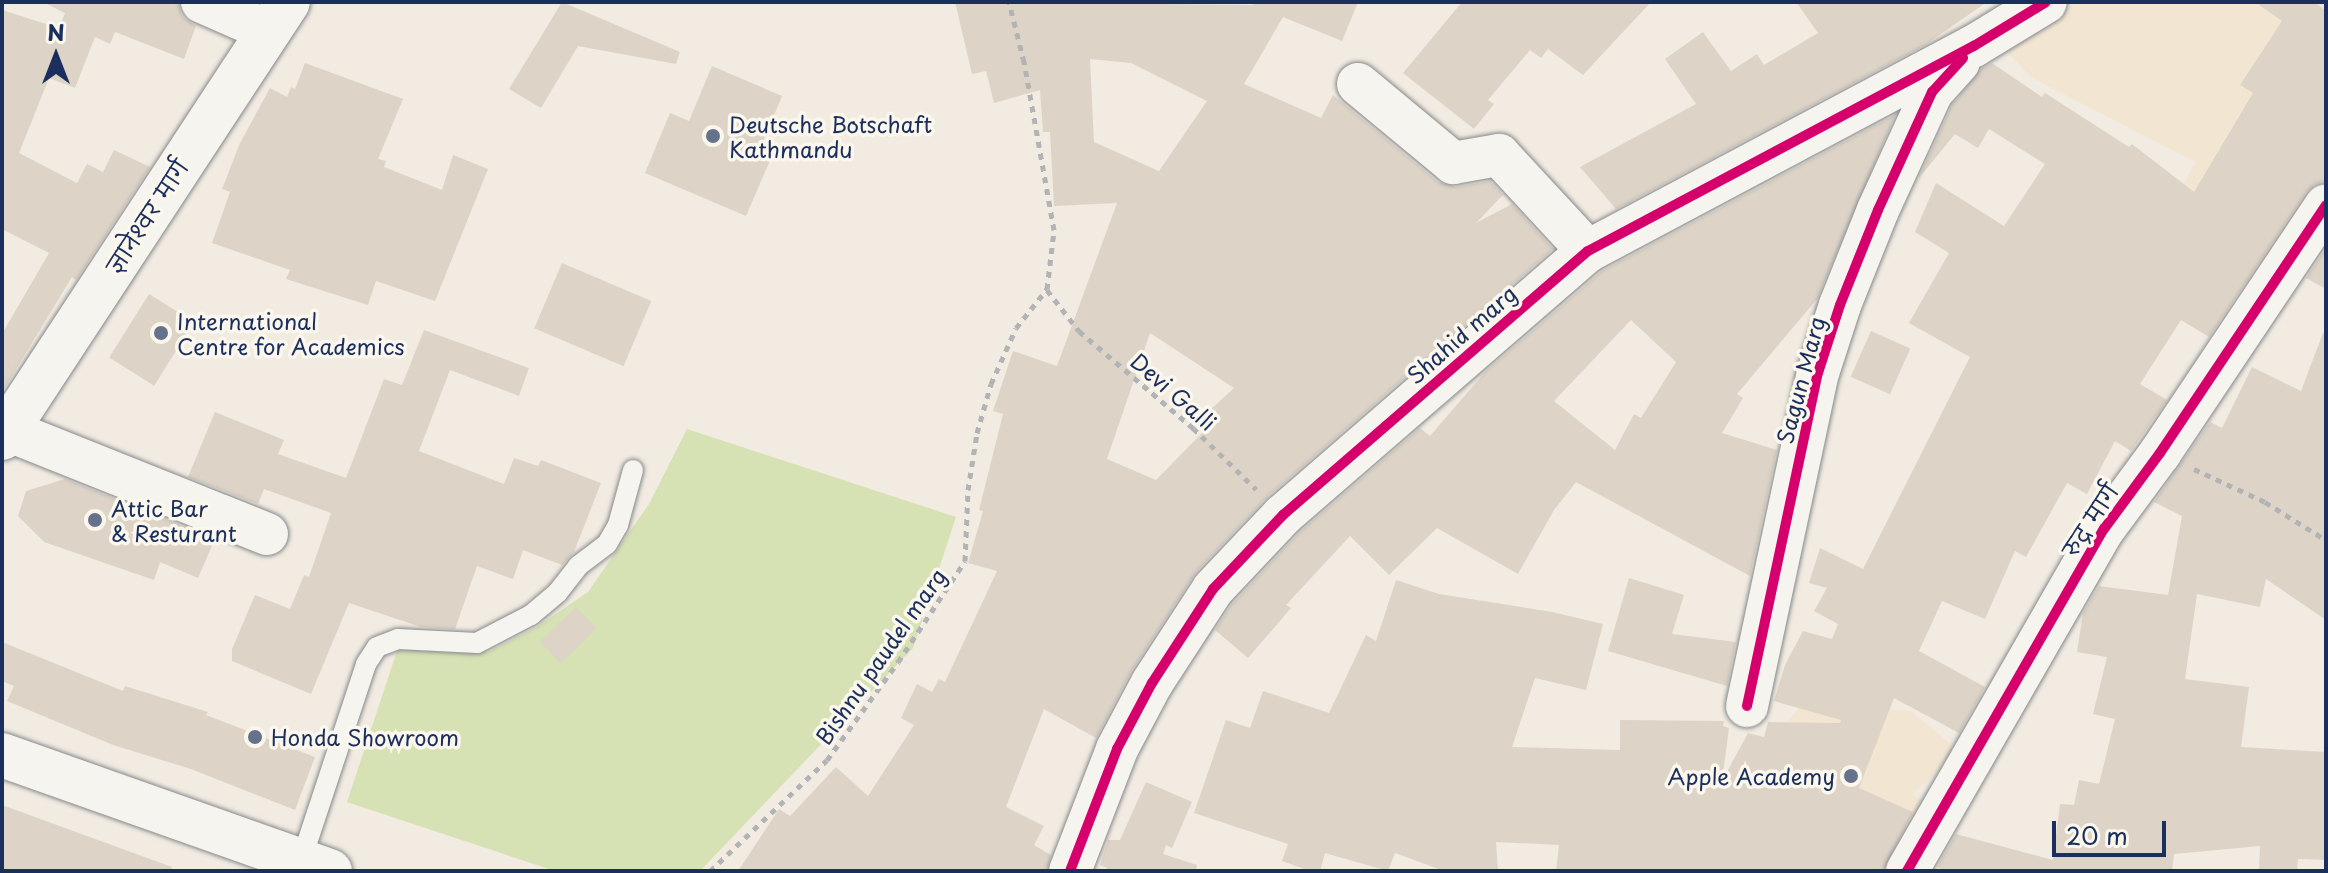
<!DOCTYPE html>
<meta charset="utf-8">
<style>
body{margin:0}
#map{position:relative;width:2328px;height:873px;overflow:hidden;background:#f1ebe1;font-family:"Playpen Sans","Playpen Sans Deva",sans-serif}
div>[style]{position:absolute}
.built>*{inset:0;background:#f2e6d3}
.green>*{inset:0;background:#d6e1b4}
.building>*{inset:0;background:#ddd4c7;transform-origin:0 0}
.path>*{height:5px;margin-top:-2.5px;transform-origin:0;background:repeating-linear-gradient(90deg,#b2b3b5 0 6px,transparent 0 12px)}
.roads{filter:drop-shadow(0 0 2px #87898d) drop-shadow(0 0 2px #87898d)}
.service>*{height:20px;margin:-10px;padding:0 10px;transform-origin:10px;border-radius:10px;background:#f5f4ef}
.minor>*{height:42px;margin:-21px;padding:0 21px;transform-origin:21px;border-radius:21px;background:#f5f4ef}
.secondary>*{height:44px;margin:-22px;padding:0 22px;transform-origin:22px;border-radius:22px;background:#f5f4ef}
.cycleway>*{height:10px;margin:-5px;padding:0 5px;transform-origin:5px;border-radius:5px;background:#d6006c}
.dots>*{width:22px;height:22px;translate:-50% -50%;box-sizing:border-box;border:4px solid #fbf7ec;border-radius:50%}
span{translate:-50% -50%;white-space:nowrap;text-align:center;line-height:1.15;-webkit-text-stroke:7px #fbf7ec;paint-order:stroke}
.poi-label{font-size:22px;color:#1b2f5e}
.left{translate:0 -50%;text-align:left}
.right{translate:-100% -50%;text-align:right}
.street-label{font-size:22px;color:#1b2f5e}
.frame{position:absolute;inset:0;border:4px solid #1b2f5e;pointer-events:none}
.north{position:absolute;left:16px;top:16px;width:80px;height:80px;-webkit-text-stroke:6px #fbf7ec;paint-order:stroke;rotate:0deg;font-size:22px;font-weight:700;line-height:32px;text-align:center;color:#1b2f5e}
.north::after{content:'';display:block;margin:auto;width:28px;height:36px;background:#1b2f5e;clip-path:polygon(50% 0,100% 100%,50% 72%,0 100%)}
.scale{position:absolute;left:2052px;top:821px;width:114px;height:36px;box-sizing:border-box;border:4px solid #1b2f5e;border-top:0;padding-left:10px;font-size:24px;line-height:28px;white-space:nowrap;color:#1b2f5e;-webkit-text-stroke:6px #fbf7ec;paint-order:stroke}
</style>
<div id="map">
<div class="built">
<i style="clip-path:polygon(2078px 2px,2326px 2px,2326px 215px,2272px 298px,2159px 232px,2195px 162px,2032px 78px,1999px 44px)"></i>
<i style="clip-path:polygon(1802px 704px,1911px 711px,1952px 745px,1954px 759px,1912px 794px,1927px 802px,1906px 871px,1791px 871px,1786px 723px)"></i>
</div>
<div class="green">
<i style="clip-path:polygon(687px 429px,956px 517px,913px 648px,700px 871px,555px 871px,347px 802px,399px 645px,488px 652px,535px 628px,588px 592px,649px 504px)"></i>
</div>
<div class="building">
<i style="clip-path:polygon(43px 2px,178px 2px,183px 17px,196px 26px,184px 59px,115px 32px,110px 44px,95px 37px,75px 88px,49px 78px,19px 153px,77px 183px,87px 164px,103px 172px,114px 150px,150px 167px,76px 280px,72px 277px,2px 392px,2px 334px,49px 253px,2px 229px,2px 10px,59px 28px,65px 13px)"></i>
<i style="clip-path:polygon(562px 2px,680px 52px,676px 64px,578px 46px,541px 108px,509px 89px)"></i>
<i style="clip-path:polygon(evenodd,955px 2px,1254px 5px,1250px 2px,1358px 2px,1342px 41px,1283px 17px,1244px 84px,1321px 118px,1333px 95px,1438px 182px,1456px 187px,1490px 181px,1503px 195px,1476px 223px,1512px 204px,1553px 249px,1267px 497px,1196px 572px,1132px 670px,1096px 738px,1044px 709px,1006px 807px,1044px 826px,1034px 845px,1051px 855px,1047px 871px,738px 871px,779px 809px,790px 816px,836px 767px,868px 796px,914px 725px,901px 718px,917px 684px,932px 692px,939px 679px,945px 682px,997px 571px,968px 563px,983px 511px,979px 510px,1003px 414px,993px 411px,1013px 351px,1057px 366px,1117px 203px,1054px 206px,1050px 132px,1043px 132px,1040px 90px,994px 103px,986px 71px,972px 74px,955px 2px,1090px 59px,1131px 63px,1207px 101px,1159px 171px,1094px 142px,1090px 59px,955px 2px,1150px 333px,1234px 388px,1198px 421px,1206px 429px,1156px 480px,1107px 459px,1150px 333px)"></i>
<i style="clip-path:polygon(1462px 2px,1651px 2px,1583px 75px,1548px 49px,1541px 58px,1530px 50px,1488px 100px,1494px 104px,1474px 129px,1403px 73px)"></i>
<i style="clip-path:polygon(1796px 2px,1987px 2px,1925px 45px,1616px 209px,1580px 167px,1696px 104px,1665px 59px,1703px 32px,1731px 71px,1757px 54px,1764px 65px,1818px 33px)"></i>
<i style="clip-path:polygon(2255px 2px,2314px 2px,2326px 11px,2326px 181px,2315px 184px,2306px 192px,2209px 337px,2181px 320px,2140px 384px,2167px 400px,2131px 451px,2115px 441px,2087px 494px,2067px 483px,2026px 557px,2015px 551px,1985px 619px,1942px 601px,1919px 651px,1985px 687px,1959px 733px,1894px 698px,1859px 788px,1913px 812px,1883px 871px,1556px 871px,1559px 845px,1496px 842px,1498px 871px,1444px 871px,1395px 853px,1388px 871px,1325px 853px,1320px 871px,1310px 871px,1282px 861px,1288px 844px,1194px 813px,1226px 720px,1250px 728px,1263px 691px,1329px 713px,1366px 635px,1376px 641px,1396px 580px,1439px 594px,1552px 612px,1603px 624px,1586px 690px,1535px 678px,1512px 747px,1620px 750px,1620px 720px,1724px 721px,1723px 726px,1729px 728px,1722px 781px,1748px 733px,1764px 737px,1768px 722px,1840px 723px,1841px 720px,1774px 701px,1785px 665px,1803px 631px,1832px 639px,1838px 624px,1814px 611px,1827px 588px,1809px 583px,1820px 548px,1863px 569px,1970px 357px,1909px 323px,1949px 253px,1915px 232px,1936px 183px,2004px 226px,2045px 164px,1989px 129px,1978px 148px,1955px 134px,1919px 178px,1952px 105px,1981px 69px,1992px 63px,2042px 97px,2045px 93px,2129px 147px,2132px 144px,2194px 192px,2253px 93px,2240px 85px,2282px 21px)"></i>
<i style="clip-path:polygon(305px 63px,403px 99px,378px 159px,386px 161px,384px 167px,442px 190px,453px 155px,488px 169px,435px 301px,376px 281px,368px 305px,286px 279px,290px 270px,212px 243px,230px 192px,222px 189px,240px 143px,270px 88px,287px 97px,291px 87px,295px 89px)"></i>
<i style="clip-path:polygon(712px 66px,782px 96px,759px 151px,772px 156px,746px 216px,645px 173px,670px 113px,689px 121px)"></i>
<i style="clip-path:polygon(evenodd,1895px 115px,1817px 299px,1737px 394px,1743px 398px,1722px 433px,1777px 450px,1750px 576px,1576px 482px,1554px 510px,1518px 574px,1437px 528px,1389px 575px,1350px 536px,1286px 605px,1291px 608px,1248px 658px,1215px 630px,1232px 604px,1300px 532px,1420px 428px,1430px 436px,1485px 372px,1602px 271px,1895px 115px,1631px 320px,1676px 362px,1641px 418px,1634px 414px,1615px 450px,1554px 401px,1631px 320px)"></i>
<i style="clip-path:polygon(2326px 248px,2326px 289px,2306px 278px)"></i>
<i style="left:562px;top:263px;width:97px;height:71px;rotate:23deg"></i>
<i style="left:149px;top:294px;width:53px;height:75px;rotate:32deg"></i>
<i style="clip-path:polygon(424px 330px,529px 368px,519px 396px,450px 370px,419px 451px,504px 484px,514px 458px,538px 466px,541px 460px,601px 483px,574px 552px,562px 565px,523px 550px,513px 579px,477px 566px,455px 629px,421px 627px,349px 603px,311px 694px,232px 661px,232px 649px,255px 595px,290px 609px,304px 575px,309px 577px,331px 513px,264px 489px,258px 504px,188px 477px,215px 412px,284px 440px,278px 454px,346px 478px,384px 379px,402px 385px)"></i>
<i style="left:1871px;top:331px;width:43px;height:50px;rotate:24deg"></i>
<i style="clip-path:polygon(2323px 333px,2326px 334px,2326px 620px,2266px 579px,2260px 607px,2197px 594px,2185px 679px,2249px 687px,2241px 747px,2326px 752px,2326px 860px,2298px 859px,2297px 871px,2259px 871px,2260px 846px,2174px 854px,2172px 871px,1946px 871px,1937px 867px,1956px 834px,2053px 860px,2060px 804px,2074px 805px,2079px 780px,2099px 784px,2115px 719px,2093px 714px,2107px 657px,2077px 652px,2083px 613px,2099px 586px,2168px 595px,2182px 516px,2154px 502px,2210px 422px,2222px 428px,2252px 367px,2301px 391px)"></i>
<i style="clip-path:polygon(65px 479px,215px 539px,198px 578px,160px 562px,154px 580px,44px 542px,18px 516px,26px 491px)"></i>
<i style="clip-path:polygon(1629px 578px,1684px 595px,1672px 634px,1736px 642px,1727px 686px,1608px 651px)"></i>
<i style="left:576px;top:607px;width:30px;height:50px;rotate:46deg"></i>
<i style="clip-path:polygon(2px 642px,123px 691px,125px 686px,208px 712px,206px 715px,315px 757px,295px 810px,191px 769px,113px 745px,7px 701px,14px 686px,2px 681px)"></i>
<i style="clip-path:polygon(1146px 782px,1192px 802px,1172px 848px,1166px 845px,1163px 854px,1197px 865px,1196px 871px,1106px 871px,1107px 868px,1100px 865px,1108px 840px,1120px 840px)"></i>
<i style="clip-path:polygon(2px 805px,172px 867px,171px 871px,2px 871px)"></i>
</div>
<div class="path">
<i style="left:1047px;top:290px;width:52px;rotate:52deg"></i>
<i style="left:1079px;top:331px;width:150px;rotate:40.4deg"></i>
<i style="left:1193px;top:428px;width:88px;rotate:44.1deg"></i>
<i style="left:2194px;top:469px;width:78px;rotate:24.9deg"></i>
<i style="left:2265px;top:502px;width:72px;rotate:31.9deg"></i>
<i style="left:710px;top:871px;width:161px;rotate:-43.5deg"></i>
<i style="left:827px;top:760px;width:121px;rotate:-54.1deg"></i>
<i style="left:898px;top:662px;width:121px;rotate:-56.4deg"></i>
<i style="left:965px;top:561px;width:71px;rotate:-87.6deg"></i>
<i style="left:968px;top:490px;width:58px;rotate:-81deg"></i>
<i style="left:977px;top:433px;width:51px;rotate:-74.1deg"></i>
<i style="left:991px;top:384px;width:61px;rotate:-65.9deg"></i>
<i style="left:1016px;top:328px;width:50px;rotate:-51.5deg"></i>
<i style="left:1047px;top:289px;width:59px;rotate:-83.2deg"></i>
<i style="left:1054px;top:230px;width:171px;rotate:-100.1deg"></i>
<i style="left:1024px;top:62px;width:62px;rotate:-104deg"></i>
</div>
<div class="roads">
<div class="service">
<i style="left:301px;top:861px;width:207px;rotate:-71.7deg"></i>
<i style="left:366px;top:664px;width:20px;rotate:-57deg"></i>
<i style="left:377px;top:647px;width:22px;rotate:-21deg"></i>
<i style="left:398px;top:639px;width:79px;rotate:2.9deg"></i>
<i style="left:477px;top:643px;width:61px;rotate:-27.4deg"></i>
<i style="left:531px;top:615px;width:35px;rotate:-40deg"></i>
<i style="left:558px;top:592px;width:33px;rotate:-52deg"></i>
<i style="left:578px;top:566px;width:36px;rotate:-37deg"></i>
<i style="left:607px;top:544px;width:22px;rotate:-60deg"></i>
<i style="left:618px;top:525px;width:57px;rotate:-74.7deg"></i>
</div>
<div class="minor">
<i style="left:202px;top:2px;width:72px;rotate:23.7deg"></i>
<i style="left:1358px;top:84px;width:124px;rotate:39.7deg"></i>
<i style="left:1453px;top:163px;width:47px;rotate:-9.9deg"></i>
<i style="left:1499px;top:155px;width:131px;rotate:47.2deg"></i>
<i style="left:7px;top:430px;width:280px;rotate:21.8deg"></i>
<i style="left:1747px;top:706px;width:340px;rotate:-78deg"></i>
<i style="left:1818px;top:373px;width:71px;rotate:-72.1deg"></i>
<i style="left:1840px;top:305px;width:102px;rotate:-68.2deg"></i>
<i style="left:1878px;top:210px;width:130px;rotate:-65.4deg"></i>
<i style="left:1932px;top:92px;width:40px;rotate:-48deg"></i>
<i style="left:1070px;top:871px;width:131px;rotate:-68.9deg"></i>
<i style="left:1117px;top:749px;width:75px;rotate:-62.1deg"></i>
<i style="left:1152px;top:683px;width:112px;rotate:-57deg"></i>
<i style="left:1213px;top:589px;width:102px;rotate:-46.6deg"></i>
<i style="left:1283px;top:515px;width:403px;rotate:-40.9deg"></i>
<i style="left:1588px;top:251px;width:437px;rotate:-28deg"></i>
<i style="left:1974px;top:46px;width:84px;rotate:-31.4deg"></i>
<i style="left:1907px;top:871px;width:395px;rotate:-60.1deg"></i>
<i style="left:2104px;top:529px;width:94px;rotate:-53.6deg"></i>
<i style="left:2160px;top:453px;width:298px;rotate:-56.2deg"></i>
</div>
<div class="secondary">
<i style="left:2px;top:438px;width:521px;rotate:-56.74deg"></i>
<i style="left:2px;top:755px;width:348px;rotate:19.5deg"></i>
</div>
</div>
<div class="cycleway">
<i style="left:1747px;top:706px;width:340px;rotate:-78deg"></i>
<i style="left:1818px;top:373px;width:71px;rotate:-72.1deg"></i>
<i style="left:1840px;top:305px;width:102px;rotate:-68.2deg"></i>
<i style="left:1878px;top:210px;width:130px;rotate:-65.4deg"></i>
<i style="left:1932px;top:92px;width:46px;rotate:-47.6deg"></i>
<i style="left:1070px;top:871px;width:131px;rotate:-68.9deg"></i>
<i style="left:1117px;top:749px;width:75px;rotate:-62.1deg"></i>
<i style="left:1152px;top:683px;width:112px;rotate:-57deg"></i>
<i style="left:1213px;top:589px;width:102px;rotate:-46.6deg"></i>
<i style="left:1283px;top:515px;width:403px;rotate:-40.9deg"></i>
<i style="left:1588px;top:251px;width:437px;rotate:-28deg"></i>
<i style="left:1974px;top:46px;width:84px;rotate:-31.4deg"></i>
<i style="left:1907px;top:871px;width:395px;rotate:-60.1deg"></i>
<i style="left:2104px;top:529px;width:94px;rotate:-53.6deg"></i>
<i style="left:2160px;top:453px;width:298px;rotate:-56.2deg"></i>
</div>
<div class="dots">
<i style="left:713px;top:136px;background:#66718c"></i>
<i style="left:161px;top:333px;background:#66718c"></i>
<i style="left:95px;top:520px;background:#66718c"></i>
<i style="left:255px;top:737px;background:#66718c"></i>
<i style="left:1851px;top:776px;background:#66718c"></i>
</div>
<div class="poi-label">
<span class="left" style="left:729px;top:136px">Deutsche Botschaft<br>Kathmandu</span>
<span class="left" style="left:177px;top:333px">International<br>Centre for Academics</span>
<span class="left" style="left:111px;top:520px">Attic Bar<br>&amp; Resturant</span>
<span class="left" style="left:271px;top:737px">Honda Showroom</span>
<span class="right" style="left:1835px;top:776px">Apple Academy</span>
</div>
<div class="street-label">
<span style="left:147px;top:216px;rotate:-57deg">ज्ञानेश्वर मार्ग</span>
<span style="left:1461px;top:334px;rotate:-41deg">Shahid marg</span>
<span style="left:1800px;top:380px;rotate:-75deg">Sagun Marg</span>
<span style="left:1174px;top:391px;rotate:41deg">Devi Galli</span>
<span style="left:2090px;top:520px;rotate:-57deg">रुद्र मार्ग</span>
<span style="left:880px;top:656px;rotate:-55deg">Bishnu paudel marg</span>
</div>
<div class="frame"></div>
<div class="north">N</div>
<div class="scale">20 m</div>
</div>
